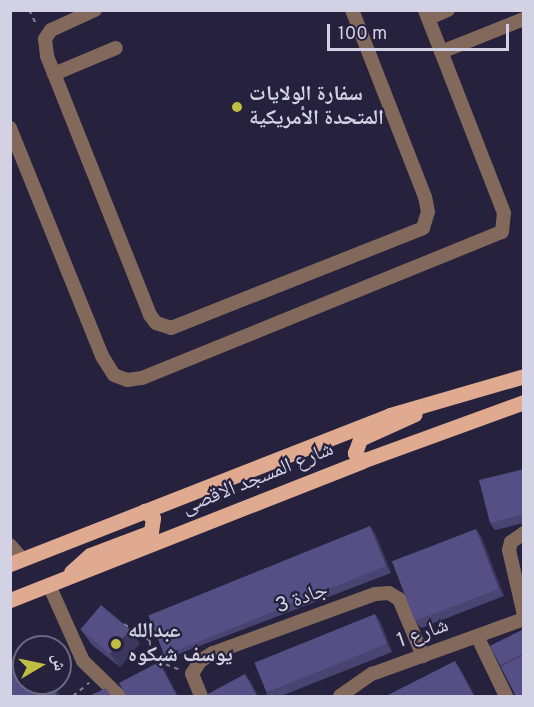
<!DOCTYPE html>
<meta charset="utf-8">
<style>
body{margin:0}
#map{position:relative;width:534px;height:707px;overflow:hidden;background:#26223e;font-family:Overpass,"Noto Naskh Arabic",sans-serif}
div>[style]{position:absolute}
.path>*{height:2px;margin-top:-1px;transform-origin:0;background:repeating-linear-gradient(90deg,#838097 0 4.5px,transparent 0 9px)}
.minor>*{height:14px;margin:-7px;padding:0 7px;transform-origin:7px;border-radius:7px;background:#82695b}
.major>*{height:15px;margin:-7.5px;padding:0 7.5px;transform-origin:7.5px;border-radius:7.5px;background:#dfaa8f}
.wall>*{inset:0;background:#4a4472}
.shaded-wall>*{inset:0;background:#3c375d}
.building>*{inset:0;background:#564f85;transform-origin:0 0}
.dots>*{width:16px;height:16px;translate:-50% -50%;box-sizing:border-box;border:3px solid #26223e;border-radius:50%}
span{translate:-50% -50%;white-space:nowrap;text-align:center;line-height:1.15;-webkit-text-stroke:4.5px #26223e;paint-order:stroke}
.poi-label{font-size:21px;color:#d3d1e4;font-weight:700}
.left{translate:0 -50%;text-align:left}
.street-label{font-size:21px;color:#d3d1e4}
.frame{position:absolute;inset:0;border:12px solid #d3d1e4;pointer-events:none}
.north{position:absolute;left:12px;top:635px;width:60px;height:60px;box-sizing:border-box;background:#26223e;border:2px solid #6b6880;border-radius:50%;rotate:81deg;font-size:16px;font-weight:700;line-height:24px;text-align:center;color:#d3d1e4}
.north::after{content:'';display:block;margin:auto;width:21px;height:27px;background:#bfbe41;clip-path:polygon(50% 0,100% 100%,50% 72%,0 100%)}
.scale{position:absolute;left:327px;top:24px;width:182px;height:27px;box-sizing:border-box;border:3px solid #d3d1e4;border-top:0;padding-left:8px;font-size:18px;line-height:21px;white-space:nowrap;color:#d3d1e4;-webkit-text-stroke:4px #26223e;paint-order:stroke}
</style>
<div id="map">
<div class="path">
<i style="left:29px;top:10px;width:18px;rotate:63deg"></i>
<i style="left:124px;top:624px;width:31px;rotate:33deg"></i>
<i style="left:150px;top:641px;width:17px;rotate:93deg"></i>
<i style="left:149px;top:658px;width:34px;rotate:21deg"></i>
<i style="left:73px;top:696px;width:21px;rotate:-39deg"></i>
</div>
<div class="minor">
<i style="left:95px;top:10px;width:48px;rotate:155.6deg"></i>
<i style="left:51px;top:30px;width:11px;rotate:124deg"></i>
<i style="left:45px;top:39px;width:17px;rotate:83deg"></i>
<i style="left:47px;top:56px;width:279px;rotate:68.3deg"></i>
<i style="left:150px;top:315px;width:10px;rotate:53deg"></i>
<i style="left:156px;top:323px;width:16px;rotate:18deg"></i>
<i style="left:171px;top:328px;width:271px;rotate:-21.6deg"></i>
<i style="left:423px;top:228px;width:17px;rotate:-73deg"></i>
<i style="left:428px;top:212px;width:15px;rotate:-101deg"></i>
<i style="left:425px;top:197px;width:201px;rotate:-111.3deg"></i>
<i style="left:436px;top:15px;width:13px;rotate:-23deg"></i>
<i style="left:441px;top:52px;width:89px;rotate:-21.7deg"></i>
<i style="left:54px;top:74px;width:67px;rotate:-22.8deg"></i>
<i style="left:10px;top:128px;width:246px;rotate:68deg"></i>
<i style="left:102px;top:356px;width:22px;rotate:58deg"></i>
<i style="left:114px;top:375px;width:14px;rotate:21deg"></i>
<i style="left:127px;top:380px;width:15px;rotate:-8deg"></i>
<i style="left:142px;top:378px;width:388px;rotate:-22.1deg"></i>
<i style="left:502px;top:232px;width:19px;rotate:-84deg"></i>
<i style="left:504px;top:213px;width:218px;rotate:-111.3deg"></i>
<i style="left:524px;top:533px;width:16px;rotate:145deg"></i>
<i style="left:511px;top:542px;width:8px;rotate:104deg"></i>
<i style="left:509px;top:550px;width:67px;rotate:77deg"></i>
<i style="left:10px;top:545px;width:18px;rotate:49deg"></i>
<i style="left:49px;top:585px;width:83px;rotate:65.9deg"></i>
<i style="left:83px;top:661px;width:50px;rotate:44.2deg"></i>
<i style="left:478px;top:638px;width:64px;rotate:64.2deg"></i>
<i style="left:201px;top:696px;width:24px;rotate:-112deg"></i>
<i style="left:192px;top:674px;width:15px;rotate:-58deg"></i>
<i style="left:200px;top:661px;width:15px;rotate:-32deg"></i>
<i style="left:213px;top:653px;width:172px;rotate:-20deg"></i>
<i style="left:375px;top:594px;width:14px;rotate:-4deg"></i>
<i style="left:389px;top:593px;width:12px;rotate:31deg"></i>
<i style="left:399px;top:599px;width:62px;rotate:67.2deg"></i>
<i style="left:340px;top:696px;width:39px;rotate:-35deg"></i>
<i style="left:372px;top:674px;width:162px;rotate:-19.9deg"></i>
</div>
<div class="major">
<i style="left:362px;top:461px;width:11px;rotate:-131deg"></i>
<i style="left:355px;top:453px;width:15px;rotate:-70deg"></i>
<i style="left:360px;top:439px;width:60px;rotate:-24.4deg"></i>
<i style="left:10px;top:564px;width:408px;rotate:-21.4deg"></i>
<i style="left:390px;top:415px;width:140px;rotate:-16.2deg"></i>
<i style="left:71px;top:572px;width:25px;rotate:-42deg"></i>
<i style="left:90px;top:555px;width:65px;rotate:-20.7deg"></i>
<i style="left:151px;top:532px;width:14px;rotate:-82deg"></i>
<i style="left:153px;top:518px;width:11px;rotate:-139deg"></i>
<i style="left:10px;top:600px;width:378px;rotate:-21.5deg"></i>
<i style="left:362px;top:461px;width:172px;rotate:-20deg"></i>
</div>
<div class="wall">
<i style="clip-path:polygon(524px 469px,524px 523px,495px 530px,490px 523px)"></i>
<i style="clip-path:polygon(375px 533px,391px 573px,168px 658px,162px 651px)"></i>
<i style="clip-path:polygon(481px 536px,504px 596px,421px 628px,415px 621px)"></i>
<i style="clip-path:polygon(380px 621px,392px 652px,281px 696px,268px 696px,266px 693px)"></i>
<i style="clip-path:polygon(524px 629px,524px 696px,516px 696px,490px 646px)"></i>
<i style="clip-path:polygon(82px 631px,140px 643px,120px 667px,92px 645px)"></i>
</div>
<div class="shaded-wall">
<i style="clip-path:polygon(370px 526px,375px 533px,391px 573px,386px 566px)"></i>
<i style="clip-path:polygon(476px 529px,481px 536px,504px 596px,499px 589px)"></i>
<i style="clip-path:polygon(375px 614px,380px 621px,392px 652px,387px 644px)"></i>
<i style="clip-path:polygon(130px 629px,140px 643px,120px 667px,110px 653px)"></i>
<i style="clip-path:polygon(455px 661px,460px 668px,475px 696px,474px 696px)"></i>
<i style="clip-path:polygon(159px 662px,164px 669px,178px 696px,177px 696px)"></i>
<i style="clip-path:polygon(245px 674px,251px 682px,258px 696px,257px 696px)"></i>
<i style="clip-path:polygon(52px 683px,54px 683px,60px 696px,57px 696px)"></i>
</div>
<div class="building">
<i style="clip-path:polygon(524px 469px,524px 514px,490px 523px,479px 480px)"></i>
<i style="left:370px;top:526px;width:43px;height:239px;rotate:68deg"></i>
<i style="left:476px;top:529px;width:64px;height:90px;rotate:69deg"></i>
<i style="left:101px;top:605px;width:38px;height:32px;rotate:40deg"></i>
<i style="left:375px;top:614px;width:32px;height:130px;rotate:68deg"></i>
<i style="clip-path:polygon(524px 629px,524px 653px,500px 665px,490px 646px)"></i>
<i style="clip-path:polygon(524px 655px,524px 696px,516px 696px,501px 667px)"></i>
<i style="clip-path:polygon(24px 660px,24px 683px,52px 683px,57px 696px,10px 696px,10px 666px)"></i>
<i style="clip-path:polygon(455px 661px,474px 696px,386px 696px)"></i>
<i style="clip-path:polygon(159px 662px,177px 696px,126px 696px,119px 683px)"></i>
<i style="clip-path:polygon(245px 674px,257px 696px,206px 696px,206px 695px)"></i>
<i style="clip-path:polygon(106px 688px,111px 696px,89px 696px)"></i>
</div>
<div class="dots">
<i style="left:237px;top:107px;background:#bfbe41"></i>
<i style="left:116px;top:644px;background:#bfbe41"></i>
</div>
<div class="poi-label">
<span class="left" style="left:249px;top:107px">سفارة الولايات<br>المتحدة الأمريكية</span>
<span class="left" style="left:128px;top:644px">عبدالله<br>يوسف شبكوه</span>
</div>
<div class="street-label">
<span style="left:258px;top:479px;rotate:-22deg">شارع المسجد الاقصى</span>
<span style="left:302px;top:599px;rotate:-20deg">جادة 3</span>
<span style="left:423px;top:634px;rotate:-19deg">شارع 1</span>
</div>
<div class="frame"></div>
<div class="north">ش</div>
<div class="scale">100 m</div>
</div>
